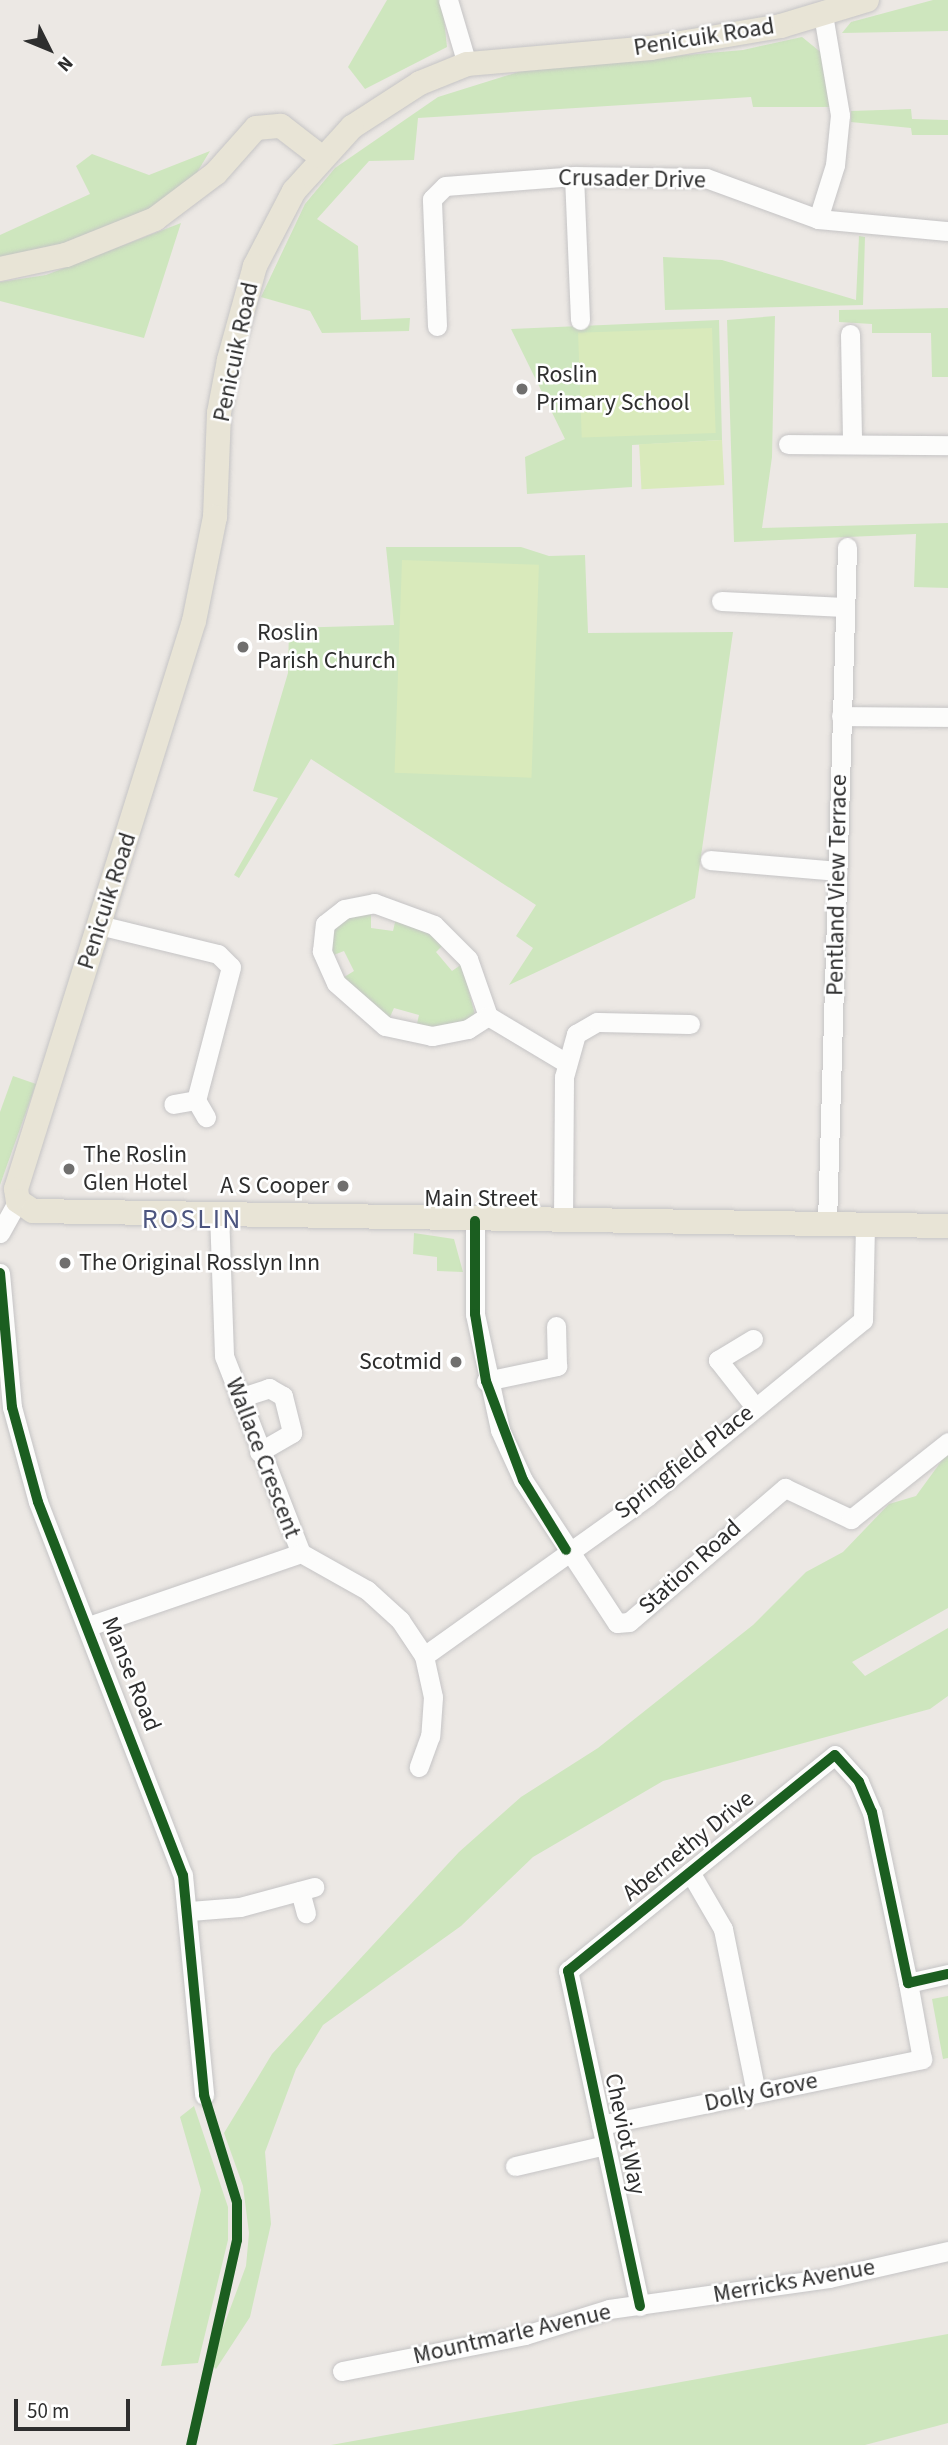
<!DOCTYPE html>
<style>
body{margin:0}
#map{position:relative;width:948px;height:2445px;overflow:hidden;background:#ece8e4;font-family:"Source Sans 3",sans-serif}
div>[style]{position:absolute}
.green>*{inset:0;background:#cee6be}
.pitch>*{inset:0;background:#d9eabb;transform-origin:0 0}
.roads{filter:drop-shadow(0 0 2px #c5c4c5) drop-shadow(0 0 2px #c5c4c5)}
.minor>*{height:19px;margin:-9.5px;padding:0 9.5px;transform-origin:9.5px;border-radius:9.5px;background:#fcfcfb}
.major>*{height:24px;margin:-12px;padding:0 12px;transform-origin:12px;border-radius:12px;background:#e8e4d6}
.cycleway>*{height:10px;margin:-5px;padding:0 5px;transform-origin:5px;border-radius:5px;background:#1b5e20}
.dots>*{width:19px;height:19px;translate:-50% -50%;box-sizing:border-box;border:4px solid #fff;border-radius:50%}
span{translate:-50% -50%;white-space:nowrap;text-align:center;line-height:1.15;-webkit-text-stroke:5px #fff;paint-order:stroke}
.street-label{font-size:24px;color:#2e2e2e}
.poi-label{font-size:24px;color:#2e2e2e}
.left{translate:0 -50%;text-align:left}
.right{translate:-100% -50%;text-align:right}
.quarter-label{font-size:28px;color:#4d5680;letter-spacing:2px}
.north{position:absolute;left:14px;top:14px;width:70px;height:70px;-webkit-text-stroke:5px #fff;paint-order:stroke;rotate:133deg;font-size:19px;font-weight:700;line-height:28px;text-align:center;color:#2e2e2e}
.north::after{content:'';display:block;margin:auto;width:24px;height:32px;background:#2e2e2e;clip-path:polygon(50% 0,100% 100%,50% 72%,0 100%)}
.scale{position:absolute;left:14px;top:2399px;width:116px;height:32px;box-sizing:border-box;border:4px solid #2e2e2e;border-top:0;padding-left:9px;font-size:21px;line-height:24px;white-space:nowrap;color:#2e2e2e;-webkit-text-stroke:5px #fff;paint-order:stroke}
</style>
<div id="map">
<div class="green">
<i style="clip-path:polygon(387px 0,442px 0,447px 47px,365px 89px,348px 67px)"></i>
<i style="clip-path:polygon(933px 0,948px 0,948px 31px,842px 33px,851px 22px)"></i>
<i style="clip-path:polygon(802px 37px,823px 54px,830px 107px,753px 107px,751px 97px,418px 118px,414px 160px,369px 161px,317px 219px,358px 246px,361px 320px,410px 318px,409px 331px,322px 333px,310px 311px,261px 297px,305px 204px,335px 168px,438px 97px,528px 69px,743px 50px)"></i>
<i style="clip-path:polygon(911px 109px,912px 119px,948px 120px,948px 135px,912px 135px,911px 128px,851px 122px,851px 111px)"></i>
<i style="clip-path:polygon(210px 151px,193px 179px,144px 214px,60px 249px,0 260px,0 235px,90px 194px,76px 166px,92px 154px,149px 175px)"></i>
<i style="clip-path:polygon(181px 223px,144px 338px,0 301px,0 282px,46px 275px)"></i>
<i style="clip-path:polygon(859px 236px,865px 237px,863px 305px,665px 310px,663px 257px,722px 260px,856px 300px)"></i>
<i style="clip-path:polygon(948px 308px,948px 377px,932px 377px,931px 333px,872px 333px,872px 324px,839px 322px,839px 310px)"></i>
<i style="clip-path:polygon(775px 316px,772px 457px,762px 528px,948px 523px,948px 588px,914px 587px,916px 534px,734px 542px,727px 320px)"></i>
<i style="clip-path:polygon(719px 320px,722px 440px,632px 445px,632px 487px,527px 494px,525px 457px,565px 439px,511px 329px)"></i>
<i style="clip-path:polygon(386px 547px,521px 547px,549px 556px,585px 555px,588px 633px,733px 632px,695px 898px,509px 985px,533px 948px,516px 936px,536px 905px,311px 759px,239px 878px,234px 875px,278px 798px,253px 791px,288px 673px,289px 628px,394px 625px)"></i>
<i style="clip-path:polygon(371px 912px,371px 928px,393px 931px,396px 918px,446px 942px,436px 952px,452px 971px,462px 964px,475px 1015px,461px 1026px,416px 1028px,419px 1015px,394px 1008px,389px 1019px,341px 979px,354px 971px,344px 951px,331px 956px,332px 932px,343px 919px)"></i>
<i style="clip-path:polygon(13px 1076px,36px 1084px,0 1185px,0 1112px)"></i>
<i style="clip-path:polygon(414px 1233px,454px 1239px,463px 1272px,437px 1271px,437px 1257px,413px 1254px)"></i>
<i style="clip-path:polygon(948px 1452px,948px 1608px,852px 1662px,865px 1676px,948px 1628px,948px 1696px,930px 1709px,663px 1781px,533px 1857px,461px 1926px,323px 2025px,296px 2069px,265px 2152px,271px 2224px,250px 2317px,216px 2369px,210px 2363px,246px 2266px,249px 2233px,243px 2186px,224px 2133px,272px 2054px,459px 1852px,521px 1797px,598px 1748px,753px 1625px,806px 1572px,843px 1552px,889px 1504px,916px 1496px)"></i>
<i style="clip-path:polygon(948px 1996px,948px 2058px,943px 2059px,932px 1999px)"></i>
<i style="clip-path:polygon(194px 2106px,228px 2207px,228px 2240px,198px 2363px,161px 2366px,201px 2190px,180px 2117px)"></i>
<i style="clip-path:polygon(948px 2334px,948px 2423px,865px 2445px,331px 2445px)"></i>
</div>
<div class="pitch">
<i style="left:712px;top:328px;width:105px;height:134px;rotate:88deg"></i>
<i style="left:722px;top:440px;width:45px;height:83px;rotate:87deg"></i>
<i style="left:402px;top:560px;width:137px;height:213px;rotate:2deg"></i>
</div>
<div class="roads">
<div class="minor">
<i style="left:448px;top:0;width:67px;rotate:73.5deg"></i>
<i style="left:574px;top:176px;width:144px;rotate:87.6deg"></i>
<i style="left:818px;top:219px;width:57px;rotate:-72.5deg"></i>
<i style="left:835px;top:165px;width:50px;rotate:-84.3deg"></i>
<i style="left:840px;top:115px;width:101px;rotate:-99.6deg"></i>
<i style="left:437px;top:326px;width:127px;rotate:-92.3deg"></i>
<i style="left:432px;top:199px;width:18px;rotate:-45deg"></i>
<i style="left:445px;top:186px;width:129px;rotate:-4.4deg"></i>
<i style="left:574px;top:176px;width:132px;rotate:0.9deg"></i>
<i style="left:706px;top:178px;width:119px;rotate:20.1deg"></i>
<i style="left:818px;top:219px;width:131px;rotate:5.3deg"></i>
<i style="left:850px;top:334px;width:109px;rotate:88.9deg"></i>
<i style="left:788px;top:444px;width:160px;rotate:0.4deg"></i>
<i style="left:721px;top:601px;width:124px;rotate:2.8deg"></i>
<i style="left:841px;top:716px;width:107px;rotate:0.5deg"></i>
<i style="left:710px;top:860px;width:128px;rotate:4.9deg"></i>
<i style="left:99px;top:925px;width:122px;rotate:13.7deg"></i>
<i style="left:218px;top:954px;width:18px;rotate:45deg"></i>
<i style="left:231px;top:967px;width:138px;rotate:104.7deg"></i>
<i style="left:196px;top:1100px;width:23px;rotate:170deg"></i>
<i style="left:488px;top:1016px;width:24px;rotate:147deg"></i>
<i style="left:468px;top:1029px;width:37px;rotate:169deg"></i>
<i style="left:432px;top:1036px;width:48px;rotate:-168deg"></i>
<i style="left:385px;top:1026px;width:65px;rotate:-138.7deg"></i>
<i style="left:336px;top:983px;width:35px;rotate:-114deg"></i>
<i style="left:322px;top:951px;width:27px;rotate:-84deg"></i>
<i style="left:325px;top:924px;width:24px;rotate:-38deg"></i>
<i style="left:344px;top:909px;width:31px;rotate:-11deg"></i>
<i style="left:374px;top:903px;width:64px;rotate:20.1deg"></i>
<i style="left:434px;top:925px;width:48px;rotate:45deg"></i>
<i style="left:468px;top:959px;width:60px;rotate:70.7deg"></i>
<i style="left:488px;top:1016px;width:90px;rotate:30.9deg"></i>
<i style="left:196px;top:1100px;width:20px;rotate:60deg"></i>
<i style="left:219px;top:1212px;width:144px;rotate:88deg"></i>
<i style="left:224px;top:1356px;width:212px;rotate:68.7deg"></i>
<i style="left:301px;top:1553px;width:76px;rotate:29.3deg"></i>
<i style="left:367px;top:1590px;width:45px;rotate:42.3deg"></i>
<i style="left:400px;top:1620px;width:43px;rotate:56.3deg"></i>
<i style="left:424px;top:1656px;width:42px;rotate:77.6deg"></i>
<i style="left:433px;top:1697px;width:39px;rotate:94deg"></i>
<i style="left:430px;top:1736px;width:33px;rotate:110deg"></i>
<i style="left:563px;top:1220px;width:143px;rotate:-89.6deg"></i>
<i style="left:564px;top:1077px;width:45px;rotate:-74.4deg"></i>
<i style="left:576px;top:1034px;width:24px;rotate:-30deg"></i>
<i style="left:597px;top:1022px;width:93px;rotate:1.2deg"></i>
<i style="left:475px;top:1221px;width:93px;rotate:90deg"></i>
<i style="left:475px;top:1314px;width:119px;rotate:77.8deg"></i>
<i style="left:500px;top:1430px;width:55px;rotate:65.3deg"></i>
<i style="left:523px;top:1480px;width:171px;rotate:56.7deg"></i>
<i style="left:617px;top:1623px;width:12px;rotate:-5deg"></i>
<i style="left:629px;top:1622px;width:206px;rotate:-40.7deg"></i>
<i style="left:785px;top:1488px;width:73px;rotate:25.2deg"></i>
<i style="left:851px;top:1519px;width:124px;rotate:-38.4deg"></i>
<i style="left:827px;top:1222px;width:675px;rotate:-88.3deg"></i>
<i style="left:0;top:1233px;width:37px;rotate:-61deg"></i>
<i style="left:0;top:1273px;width:135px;rotate:84.9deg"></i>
<i style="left:12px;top:1407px;width:98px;rotate:74.7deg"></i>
<i style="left:38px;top:1502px;width:400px;rotate:68.8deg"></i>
<i style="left:183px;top:1875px;width:221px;rotate:84.5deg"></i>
<i style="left:753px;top:1339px;width:41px;rotate:149deg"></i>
<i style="left:718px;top:1360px;width:60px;rotate:51.8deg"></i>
<i style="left:486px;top:1381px;width:73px;rotate:-11.9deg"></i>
<i style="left:557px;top:1366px;width:40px;rotate:-91.4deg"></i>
<i style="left:239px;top:1398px;width:32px;rotate:-18deg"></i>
<i style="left:269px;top:1388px;width:16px;rotate:30deg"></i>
<i style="left:283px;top:1396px;width:38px;rotate:76deg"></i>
<i style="left:292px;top:1433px;width:38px;rotate:150deg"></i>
<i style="left:89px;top:1626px;width:224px;rotate:-19deg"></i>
<i style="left:424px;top:1656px;width:275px;rotate:-35.5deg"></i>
<i style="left:648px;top:1496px;width:278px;rotate:-39.3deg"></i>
<i style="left:863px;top:1320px;width:97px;rotate:-88.8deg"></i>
<i style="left:690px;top:1872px;width:66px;rotate:59.9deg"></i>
<i style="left:723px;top:1929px;width:167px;rotate:78.6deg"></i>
<i style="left:300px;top:1891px;width:23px;rotate:75deg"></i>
<i style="left:190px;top:1911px;width:50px;rotate:-4.6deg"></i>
<i style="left:240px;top:1907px;width:77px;rotate:-15.1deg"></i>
<i style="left:601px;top:2125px;width:328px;rotate:-11.6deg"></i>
<i style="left:922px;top:2059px;width:77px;rotate:-100.4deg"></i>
<i style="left:515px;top:2166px;width:92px;rotate:-13.1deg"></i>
<i style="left:640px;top:2306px;width:343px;rotate:-102.1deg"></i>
<i style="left:568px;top:1971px;width:343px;rotate:-39deg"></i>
<i style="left:835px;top:1755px;width:36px;rotate:48deg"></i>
<i style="left:859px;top:1782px;width:33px;rotate:67deg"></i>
<i style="left:872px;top:1812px;width:175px;rotate:78.1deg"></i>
<i style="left:908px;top:1983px;width:41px;rotate:-12.7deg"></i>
<i style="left:342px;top:2371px;width:187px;rotate:-11.1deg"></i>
<i style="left:525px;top:2335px;width:88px;rotate:-17.2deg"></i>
<i style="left:609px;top:2309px;width:222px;rotate:-8deg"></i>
<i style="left:829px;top:2278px;width:122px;rotate:-12.8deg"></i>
</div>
<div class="major">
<i style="left:867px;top:0;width:90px;rotate:163.2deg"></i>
<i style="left:781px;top:26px;width:132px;rotate:170.4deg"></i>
<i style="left:651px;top:48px;width:185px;rotate:175deg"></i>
<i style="left:467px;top:64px;width:51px;rotate:158deg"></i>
<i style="left:420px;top:83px;width:81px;rotate:147.1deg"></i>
<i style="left:352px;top:127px;width:86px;rotate:132.2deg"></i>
<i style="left:294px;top:191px;width:85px;rotate:117.5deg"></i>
<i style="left:255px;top:266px;width:98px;rotate:105.5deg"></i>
<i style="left:229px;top:360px;width:54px;rotate:100.7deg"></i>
<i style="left:219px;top:413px;width:104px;rotate:92.2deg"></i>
<i style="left:215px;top:517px;width:106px;rotate:101.4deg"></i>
<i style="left:194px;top:621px;width:595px;rotate:107.4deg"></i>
<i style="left:16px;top:1189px;width:12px;rotate:81deg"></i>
<i style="left:18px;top:1201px;width:18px;rotate:34deg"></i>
<i style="left:33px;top:1211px;width:915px;rotate:0.94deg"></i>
<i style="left:0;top:269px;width:67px;rotate:-12deg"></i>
<i style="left:66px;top:255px;width:96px;rotate:-22deg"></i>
<i style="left:155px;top:219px;width:76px;rotate:-37deg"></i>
<i style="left:216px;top:173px;width:60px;rotate:-48.4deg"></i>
<i style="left:256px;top:128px;width:25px;rotate:-5deg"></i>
<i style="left:281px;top:126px;width:49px;rotate:37.6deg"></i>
</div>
</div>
<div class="cycleway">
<i style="left:475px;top:1221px;width:93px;rotate:90deg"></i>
<i style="left:475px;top:1314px;width:68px;rotate:80.7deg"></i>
<i style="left:486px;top:1381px;width:106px;rotate:69.5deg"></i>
<i style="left:523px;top:1480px;width:82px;rotate:58.4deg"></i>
<i style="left:0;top:1273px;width:135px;rotate:84.9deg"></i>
<i style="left:12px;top:1407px;width:98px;rotate:74.7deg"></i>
<i style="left:38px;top:1502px;width:400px;rotate:68.8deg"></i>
<i style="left:183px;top:1875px;width:221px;rotate:84.5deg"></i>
<i style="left:204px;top:2095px;width:112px;rotate:72.9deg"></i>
<i style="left:237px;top:2202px;width:38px;rotate:90deg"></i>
<i style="left:237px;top:2240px;width:210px;rotate:102.6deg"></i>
<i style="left:640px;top:2306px;width:343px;rotate:-102.1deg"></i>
<i style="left:568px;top:1971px;width:343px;rotate:-39deg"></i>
<i style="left:835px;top:1755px;width:36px;rotate:48deg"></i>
<i style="left:859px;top:1782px;width:33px;rotate:67deg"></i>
<i style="left:872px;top:1812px;width:175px;rotate:78.1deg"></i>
<i style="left:908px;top:1983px;width:41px;rotate:-12.7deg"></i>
</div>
<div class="dots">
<i style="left:522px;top:389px;background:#706f6e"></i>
<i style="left:243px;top:647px;background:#706f6e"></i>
<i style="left:69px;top:1169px;background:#706f6e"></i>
<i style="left:343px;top:1186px;background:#706f6e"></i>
<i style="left:65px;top:1263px;background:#706f6e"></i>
<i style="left:456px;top:1362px;background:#706f6e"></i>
</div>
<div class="street-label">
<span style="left:704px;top:37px;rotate:-9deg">Penicuik Road</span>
<span style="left:632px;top:179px;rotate:1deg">Crusader Drive</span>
<span style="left:236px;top:352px;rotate:-78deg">Penicuik Road</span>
<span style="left:837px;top:885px;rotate:-89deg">Pentland View Terrace</span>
<span style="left:107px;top:901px;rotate:-72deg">Penicuik Road</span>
<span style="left:481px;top:1199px">Main Street</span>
<span style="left:263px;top:1458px;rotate:69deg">Wallace Crescent</span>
<span style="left:684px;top:1462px;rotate:-38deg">Springfield Place</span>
<span style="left:690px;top:1567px;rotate:-42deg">Station Road</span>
<span style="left:131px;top:1674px;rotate:68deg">Manse Road</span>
<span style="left:688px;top:1846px;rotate:-39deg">Abernethy Drive</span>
<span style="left:761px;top:2092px;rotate:-12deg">Dolly Grove</span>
<span style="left:625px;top:2134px;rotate:78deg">Cheviot Way</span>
<span style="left:794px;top:2281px;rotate:-10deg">Merricks Avenue</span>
<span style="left:512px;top:2334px;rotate:-13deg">Mountmarle Avenue</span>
</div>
<div class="poi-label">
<span class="left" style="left:536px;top:389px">Roslin<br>Primary School</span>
<span class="left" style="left:257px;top:647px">Roslin<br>Parish Church</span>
<span class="left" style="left:83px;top:1169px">The Roslin<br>Glen Hotel</span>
<span class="right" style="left:329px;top:1186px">A S Cooper</span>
<span class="left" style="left:79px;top:1263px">The Original Rosslyn Inn</span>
<span class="right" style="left:442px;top:1362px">Scotmid</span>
</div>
<div class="quarter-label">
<span style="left:192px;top:1219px">ROSLIN</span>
</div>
<div class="north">N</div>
<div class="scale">50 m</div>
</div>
